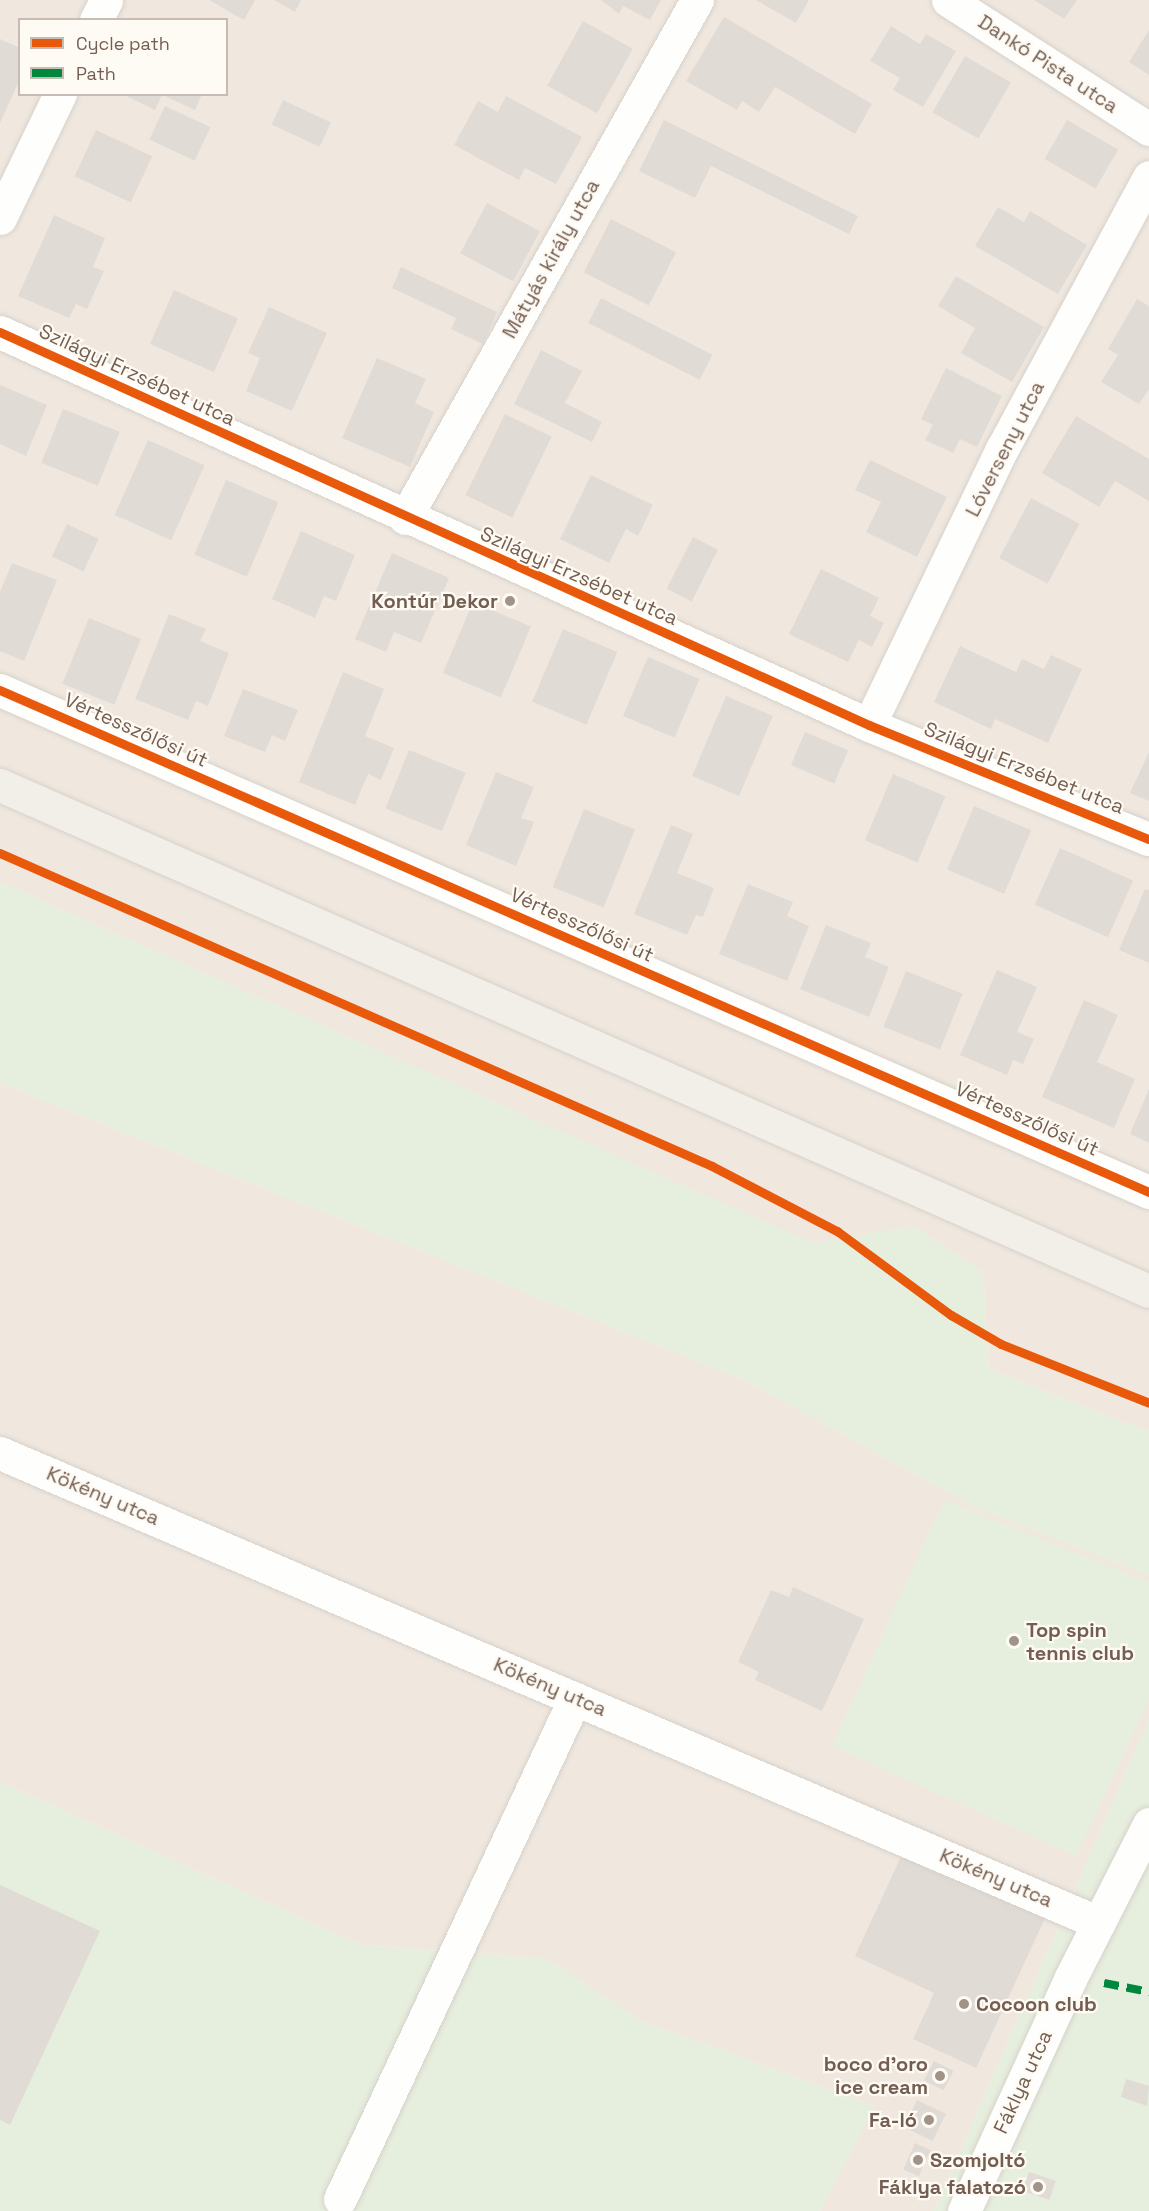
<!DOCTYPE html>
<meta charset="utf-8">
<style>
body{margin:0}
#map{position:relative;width:1149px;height:2211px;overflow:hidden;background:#f8f5f0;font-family:"Space Grotesk",sans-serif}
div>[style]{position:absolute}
.residential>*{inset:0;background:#f0e8df}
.green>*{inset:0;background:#e6eedd}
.building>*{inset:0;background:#e1dbd6;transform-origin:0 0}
.roads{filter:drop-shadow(0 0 2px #d6d1cb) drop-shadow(0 0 2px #d6d1cb)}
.minor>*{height:33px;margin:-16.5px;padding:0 16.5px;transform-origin:16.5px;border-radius:16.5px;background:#fefefd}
.major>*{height:33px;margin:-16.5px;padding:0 16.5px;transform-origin:16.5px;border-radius:16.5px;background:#f2eee8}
.quiet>*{height:8px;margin-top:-4px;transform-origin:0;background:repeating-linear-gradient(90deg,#00873e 0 15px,transparent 0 23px)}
.cycleway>*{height:9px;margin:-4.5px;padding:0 4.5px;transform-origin:4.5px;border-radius:4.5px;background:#e8590c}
.dots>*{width:16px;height:16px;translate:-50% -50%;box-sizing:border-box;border:3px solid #fefaf4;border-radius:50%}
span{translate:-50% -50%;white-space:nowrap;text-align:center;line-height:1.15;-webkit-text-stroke:4.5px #fefaf4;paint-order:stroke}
.street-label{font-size:20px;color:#745e52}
.poi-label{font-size:20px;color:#745e52;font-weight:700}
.right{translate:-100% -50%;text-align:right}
.left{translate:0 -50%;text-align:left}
.legend{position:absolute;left:18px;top:18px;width:210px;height:78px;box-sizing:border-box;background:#fefaf4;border:2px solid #c7bcb3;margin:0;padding:8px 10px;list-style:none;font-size:18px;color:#745e52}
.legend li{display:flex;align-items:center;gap:12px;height:30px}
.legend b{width:30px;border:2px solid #c7bcb3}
</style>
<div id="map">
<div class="residential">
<i style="clip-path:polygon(evenodd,0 0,1149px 0,1149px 1432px,989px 1369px,983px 1272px,913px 1226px,813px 1244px,0 882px,0 0,20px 20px,226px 20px,226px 94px,20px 94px,20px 20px)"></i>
<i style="clip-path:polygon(0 1083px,743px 1379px,973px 1506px,1149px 1575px,1149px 1720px,934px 2211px,820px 2211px,874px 2106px,641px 2021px,547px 1959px,361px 1945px,0 1782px)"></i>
</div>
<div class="green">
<i style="clip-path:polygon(0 882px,813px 1243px,913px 1226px,983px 1272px,989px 1369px,1149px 1432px,1149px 1575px,973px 1506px,743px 1379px,0 1083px)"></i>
<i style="clip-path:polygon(944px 1500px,1149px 1582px,1149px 1700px,1076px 1856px,832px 1746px)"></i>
<i style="clip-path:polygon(1149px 1720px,1149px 2211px,934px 2211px)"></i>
<i style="clip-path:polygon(0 1782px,361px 1945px,547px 1959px,641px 2021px,874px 2106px,820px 2211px,0 2211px)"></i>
</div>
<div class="building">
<i style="clip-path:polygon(209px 0,255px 0,244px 20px)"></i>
<i style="clip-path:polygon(274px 0,301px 0,295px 12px)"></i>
<i style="clip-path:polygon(601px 0,661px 0,650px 20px,623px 6px,619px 14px)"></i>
<i style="clip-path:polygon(756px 0,809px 0,796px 23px)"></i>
<i style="clip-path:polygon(1034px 0,1077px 0,1064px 19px)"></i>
<i style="clip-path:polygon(724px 17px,872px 104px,855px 134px,775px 87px,759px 112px,742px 101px,737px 110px,686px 81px)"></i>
<i style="left:583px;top:21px;width:57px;height:74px;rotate:29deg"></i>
<i style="clip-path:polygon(891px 26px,920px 44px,926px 34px,956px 51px,923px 107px,893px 90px,900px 78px,870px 61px)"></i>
<i style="clip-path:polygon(1149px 30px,1149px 75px,1129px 62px)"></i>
<i style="clip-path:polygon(0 39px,20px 48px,20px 79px,0 123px)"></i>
<i style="left:965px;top:56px;width:53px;height:65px;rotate:30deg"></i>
<i style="clip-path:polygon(122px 94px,202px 94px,195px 110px,162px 95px,155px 110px)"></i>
<i style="clip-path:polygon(506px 96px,582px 137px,556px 184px,525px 168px,519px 180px,454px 145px,478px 101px,498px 112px)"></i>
<i style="left:283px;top:100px;width:53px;height:27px;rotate:25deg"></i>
<i style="left:165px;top:106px;width:50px;height:37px;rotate:25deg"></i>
<i style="clip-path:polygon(664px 120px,858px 216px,849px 234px,711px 166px,695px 198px,639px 171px)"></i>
<i style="left:1067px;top:120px;width:59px;height:45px;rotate:30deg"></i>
<i style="left:96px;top:130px;width:62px;height:51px;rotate:25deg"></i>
<i style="left:487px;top:203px;width:60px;height:57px;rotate:28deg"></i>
<i style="clip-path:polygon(998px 207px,1024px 222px,1030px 211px,1087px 245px,1058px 294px,975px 246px)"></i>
<i style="clip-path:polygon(54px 215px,105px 238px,93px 267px,104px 271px,87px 309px,76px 304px,69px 318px,18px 296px)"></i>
<i style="left:611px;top:219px;width:73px;height:60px;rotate:27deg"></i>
<i style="clip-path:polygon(401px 267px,497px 312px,483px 344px,451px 329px,456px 318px,392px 288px)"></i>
<i style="clip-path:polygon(956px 276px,1044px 327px,1012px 382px,961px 353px,975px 328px,938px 306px)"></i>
<i style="left:174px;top:290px;width:70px;height:59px;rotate:24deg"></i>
<i style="left:601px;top:298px;width:125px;height:28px;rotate:27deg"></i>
<i style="clip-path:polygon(1137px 299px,1149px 306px,1149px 389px,1139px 404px,1101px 382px,1118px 355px,1108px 349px)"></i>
<i style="clip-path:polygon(269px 307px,327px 333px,292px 411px,246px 391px,260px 358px,248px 353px)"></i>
<i style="clip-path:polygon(541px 350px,582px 371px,565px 403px,602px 422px,592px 442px,514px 404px)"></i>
<i style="clip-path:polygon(377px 358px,426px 379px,415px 403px,434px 412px,410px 467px,342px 438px)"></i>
<i style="clip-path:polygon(946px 368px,1002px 396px,977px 447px,960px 439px,953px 453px,925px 440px,933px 425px,921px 419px)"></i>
<i style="clip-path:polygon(0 385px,47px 405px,26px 456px,0 444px)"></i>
<i style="left:63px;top:409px;width:61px;height:58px;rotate:22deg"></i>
<i style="left:505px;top:414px;width:52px;height:90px;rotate:26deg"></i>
<i style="clip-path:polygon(1076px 416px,1149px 459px,1149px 501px,1115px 481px,1099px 507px,1042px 473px)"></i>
<i style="left:148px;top:440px;width:62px;height:82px;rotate:24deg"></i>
<i style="clip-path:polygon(870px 460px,947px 497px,917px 557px,866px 532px,881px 502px,855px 490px)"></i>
<i style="clip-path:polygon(591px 475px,653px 505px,638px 536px,626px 529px,609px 563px,560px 539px)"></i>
<i style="left:226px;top:480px;width:57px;height:81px;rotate:23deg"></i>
<i style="left:1031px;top:498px;width:55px;height:68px;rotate:28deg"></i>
<i style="left:67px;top:524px;width:35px;height:36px;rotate:25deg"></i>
<i style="clip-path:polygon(301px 531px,355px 555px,336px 601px,324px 596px,315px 618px,272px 599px)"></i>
<i style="left:693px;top:537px;width:28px;height:58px;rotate:27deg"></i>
<i style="clip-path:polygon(392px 553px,449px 578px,421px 643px,394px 632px,386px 652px,355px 639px)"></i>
<i style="clip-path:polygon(12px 563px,57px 580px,24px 661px,0 651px,0 592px)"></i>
<i style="clip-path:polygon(821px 569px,879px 598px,870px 616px,884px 623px,872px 647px,859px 640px,848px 662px,789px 634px)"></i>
<i style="left:473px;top:602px;width:63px;height:77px;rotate:23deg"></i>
<i style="clip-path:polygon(169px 614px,206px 629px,200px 641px,229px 653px,208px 706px,196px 701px,188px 720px,135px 699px)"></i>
<i style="left:89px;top:618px;width:56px;height:71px;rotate:22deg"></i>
<i style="left:563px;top:629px;width:59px;height:79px;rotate:23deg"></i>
<i style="clip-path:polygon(960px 646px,1016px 672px,1022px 659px,1044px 669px,1051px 655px,1082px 669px,1048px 743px,995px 719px,991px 729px,934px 702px)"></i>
<i style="left:648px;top:657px;width:56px;height:64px;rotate:23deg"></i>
<i style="clip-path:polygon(343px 672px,384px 689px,365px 736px,394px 748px,381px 780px,368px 774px,355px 805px,299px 782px)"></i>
<i style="clip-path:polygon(243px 689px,298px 710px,285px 741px,272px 735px,265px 752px,224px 736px)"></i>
<i style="left:726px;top:696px;width:51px;height:87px;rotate:23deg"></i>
<i style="left:805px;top:732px;width:47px;height:36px;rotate:23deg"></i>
<i style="left:409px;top:750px;width:61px;height:63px;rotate:22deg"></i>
<i style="clip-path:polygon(1149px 752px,1149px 801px,1130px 793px)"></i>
<i style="clip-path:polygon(496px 772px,534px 787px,521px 818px,534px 822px,516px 866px,466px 845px)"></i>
<i style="left:893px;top:774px;width:57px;height:72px;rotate:23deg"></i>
<i style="left:974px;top:806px;width:62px;height:69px;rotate:23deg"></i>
<i style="left:584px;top:809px;width:55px;height:84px;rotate:22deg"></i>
<i style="clip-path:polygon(671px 825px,693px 834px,677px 873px,714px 888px,703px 917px,696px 915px,687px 935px,634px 914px)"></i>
<i style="left:1060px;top:848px;width:80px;height:62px;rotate:24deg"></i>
<i style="clip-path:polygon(748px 884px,793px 902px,787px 916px,809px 926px,787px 981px,719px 954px)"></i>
<i style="clip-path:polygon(1145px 889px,1149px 890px,1149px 963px,1119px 950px)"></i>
<i style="clip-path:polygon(826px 925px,871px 943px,865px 957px,889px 967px,869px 1017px,800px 989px)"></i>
<i style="clip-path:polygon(997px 970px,1037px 987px,1017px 1032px,1034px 1039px,1023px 1064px,1013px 1060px,1007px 1075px,960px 1055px)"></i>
<i style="left:906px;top:971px;width:61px;height:60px;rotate:22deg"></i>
<i style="clip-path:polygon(1084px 1000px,1118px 1015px,1097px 1062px,1135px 1079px,1114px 1128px,1042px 1097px)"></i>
<i style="clip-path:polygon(1149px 1089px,1149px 1143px,1130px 1134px)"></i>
<i style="clip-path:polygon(793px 1587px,864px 1619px,822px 1711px,755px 1680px,759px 1672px,738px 1662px,771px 1590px,789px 1597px)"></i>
<i style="clip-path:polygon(904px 1850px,1046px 1916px,976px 2068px,913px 2039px,934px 1993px,855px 1956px)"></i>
<i style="clip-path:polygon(0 1885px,100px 1931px,10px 2125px,0 2120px)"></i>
<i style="left:934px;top:2061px;width:22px;height:22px;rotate:27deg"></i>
<i style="clip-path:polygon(1126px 2079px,1149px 2086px,1147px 2106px,1121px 2097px)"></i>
<i style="left:917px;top:2100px;width:32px;height:30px;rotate:26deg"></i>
<i style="left:915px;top:2143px;width:17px;height:29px;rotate:24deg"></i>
<i style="left:1029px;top:2172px;width:28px;height:20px;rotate:18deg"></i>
</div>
<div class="roads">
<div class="minor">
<i style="left:948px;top:0;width:239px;rotate:32.7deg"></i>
<i style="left:96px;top:20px;width:22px;rotate:-63deg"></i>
<i style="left:0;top:218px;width:138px;rotate:-64.2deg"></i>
<i style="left:0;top:332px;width:954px;rotate:24.33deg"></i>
<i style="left:869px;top:725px;width:302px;rotate:22.2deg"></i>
<i style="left:405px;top:518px;width:595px;rotate:-60.59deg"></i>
<i style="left:0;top:690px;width:1254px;rotate:23.6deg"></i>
<i style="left:869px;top:725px;width:306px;rotate:-64.3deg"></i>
<i style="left:1002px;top:449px;width:309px;rotate:-61.6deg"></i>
<i style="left:0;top:1453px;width:1195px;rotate:23.15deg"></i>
<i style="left:340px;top:2199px;width:553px;rotate:-64.87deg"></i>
<i style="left:964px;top:2211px;width:255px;rotate:-65.4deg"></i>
<i style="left:1070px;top:1979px;width:174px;rotate:-63deg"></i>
</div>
<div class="major">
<i style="left:0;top:785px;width:1255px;rotate:23.77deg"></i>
</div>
</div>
<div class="quiet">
<i style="left:1104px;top:1983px;width:46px;rotate:11.3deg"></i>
</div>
<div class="cycleway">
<i style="left:0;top:332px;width:954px;rotate:24.33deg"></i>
<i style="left:869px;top:725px;width:302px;rotate:22.2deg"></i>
<i style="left:0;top:690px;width:1254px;rotate:23.6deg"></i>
<i style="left:0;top:853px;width:778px;rotate:23.73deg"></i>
<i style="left:712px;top:1166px;width:141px;rotate:27.5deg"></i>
<i style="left:837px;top:1231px;width:142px;rotate:36.4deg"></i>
<i style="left:951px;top:1315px;width:58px;rotate:30.1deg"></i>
<i style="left:1001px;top:1344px;width:159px;rotate:21.7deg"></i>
</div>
<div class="dots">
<i style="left:510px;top:601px;background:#a29389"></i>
<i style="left:1014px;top:1641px;background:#a29389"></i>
<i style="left:964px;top:2004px;background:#a29389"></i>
<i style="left:940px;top:2076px;background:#a29389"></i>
<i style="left:929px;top:2120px;background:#a29389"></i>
<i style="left:918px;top:2160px;background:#a29389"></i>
<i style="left:1038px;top:2187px;background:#a29389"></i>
</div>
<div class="street-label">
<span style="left:1048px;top:64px;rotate:33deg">Dankó Pista utca</span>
<span style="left:551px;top:259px;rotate:-61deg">Mátyás király utca</span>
<span style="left:137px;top:375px;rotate:25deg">Szilágyi Erzsébet utca</span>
<span style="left:1005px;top:449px;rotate:-63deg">Lóverseny utca</span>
<span style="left:579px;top:576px;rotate:24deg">Szilágyi Erzsébet utca</span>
<span style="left:136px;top:730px;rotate:24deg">Vértesszőlősi út</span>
<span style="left:1024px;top:768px;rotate:22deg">Szilágyi Erzsébet utca</span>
<span style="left:582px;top:925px;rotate:24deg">Vértesszőlősi út</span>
<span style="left:1027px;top:1119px;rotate:24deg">Vértesszőlősi út</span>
<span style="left:103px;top:1496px;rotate:23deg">Kökény utca</span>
<span style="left:550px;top:1687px;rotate:23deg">Kökény utca</span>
<span style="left:996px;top:1878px;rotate:23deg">Kökény utca</span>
<span style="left:1023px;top:2082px;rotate:-65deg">Fáklya utca</span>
</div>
<div class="poi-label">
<span class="right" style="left:498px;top:601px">Kontúr Dekor</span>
<span class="left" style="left:1026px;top:1642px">Top spin<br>tennis club</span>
<span class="left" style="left:976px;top:2004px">Cocoon club</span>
<span class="right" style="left:928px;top:2076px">boco d'oro<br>ice cream</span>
<span class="right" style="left:917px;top:2120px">Fa-ló</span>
<span class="left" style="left:930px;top:2160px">Szomjoltó</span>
<span class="right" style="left:1026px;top:2187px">Fáklya falatozó</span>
</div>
<ul class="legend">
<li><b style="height:8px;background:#e8590c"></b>Cycle path</li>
<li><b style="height:8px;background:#00873e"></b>Path</li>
</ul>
</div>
